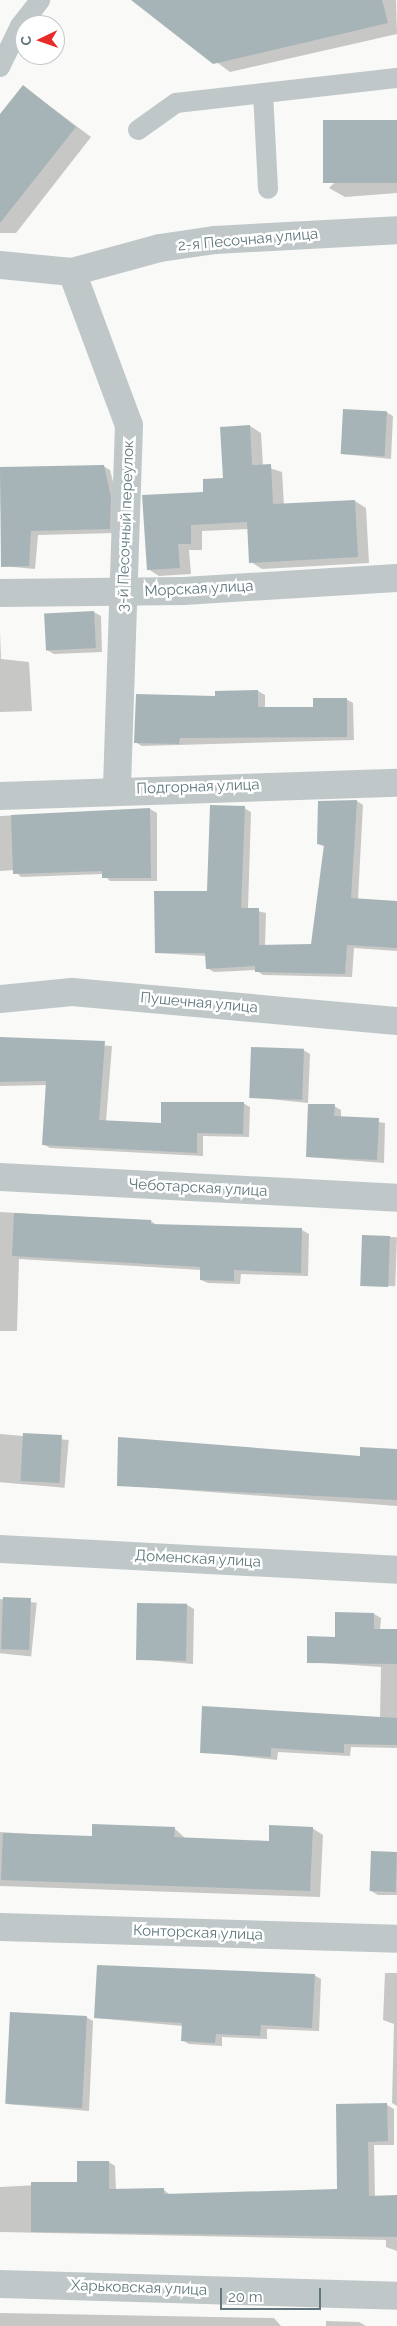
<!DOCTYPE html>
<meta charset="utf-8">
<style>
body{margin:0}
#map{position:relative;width:397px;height:2326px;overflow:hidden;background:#f9f9f7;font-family:Raleway,sans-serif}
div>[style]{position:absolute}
.shadow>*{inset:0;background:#0003;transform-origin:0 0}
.building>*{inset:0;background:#a7b4b7;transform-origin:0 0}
.service>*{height:20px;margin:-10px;padding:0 10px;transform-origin:10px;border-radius:10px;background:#c0c7c9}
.minor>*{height:28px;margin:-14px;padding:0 14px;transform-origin:14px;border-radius:14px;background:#c0c7c9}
span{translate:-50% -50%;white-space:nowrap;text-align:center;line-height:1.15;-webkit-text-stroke:5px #fff;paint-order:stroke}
.street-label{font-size:15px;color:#5f777d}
.north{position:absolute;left:15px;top:15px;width:50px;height:50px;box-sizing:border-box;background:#fff;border:1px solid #bfc9cb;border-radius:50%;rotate:267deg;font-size:14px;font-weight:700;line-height:20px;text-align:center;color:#5f777d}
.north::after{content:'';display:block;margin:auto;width:18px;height:22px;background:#e72b2a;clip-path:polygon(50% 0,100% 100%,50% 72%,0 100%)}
.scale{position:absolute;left:220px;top:2288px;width:101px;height:22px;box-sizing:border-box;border:2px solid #5f777d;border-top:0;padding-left:6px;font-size:15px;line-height:18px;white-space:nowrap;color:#5f777d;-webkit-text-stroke:4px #fff;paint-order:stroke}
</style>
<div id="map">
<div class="shadow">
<i style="clip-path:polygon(133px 0,396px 0,397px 34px,230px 72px)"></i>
<i style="clip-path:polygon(23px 86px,91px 137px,16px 233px,0 233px,0 116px)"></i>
<i style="clip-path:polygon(397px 122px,397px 193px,345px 197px,329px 188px)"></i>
<i style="clip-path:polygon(386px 412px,393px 416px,391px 459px,342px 454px)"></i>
<i style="clip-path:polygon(250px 426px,261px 433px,263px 466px,282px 472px,284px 505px,355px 501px,366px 508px,369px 563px,262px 569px,251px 562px,249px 529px,202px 531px,202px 550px,189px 550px,191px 574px,159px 576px,148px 569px,144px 496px,205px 494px,224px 479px)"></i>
<i style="clip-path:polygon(103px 466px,110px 470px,118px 501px,116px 533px,38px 535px,35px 569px,2px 566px,0 468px)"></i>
<i style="clip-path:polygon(94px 612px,101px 616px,102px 652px,54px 654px,47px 650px)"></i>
<i style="clip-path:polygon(0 631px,1px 659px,29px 662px,32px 711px,0 712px)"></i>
<i style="clip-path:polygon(258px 691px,265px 695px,265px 708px,314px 708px,346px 699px,353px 703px,354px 740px,142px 746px,135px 742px,217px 697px)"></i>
<i style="clip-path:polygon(357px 801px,363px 805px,358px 899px,397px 903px,397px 951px,354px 948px,352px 977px,263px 975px,256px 970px,214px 972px,207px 968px,207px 956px,156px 953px,208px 892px,244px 808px,251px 812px,248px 909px,266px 913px,265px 946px,313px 945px,325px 847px,318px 844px)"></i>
<i style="clip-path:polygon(150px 809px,157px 813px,157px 881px,110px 881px,103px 874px,21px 877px,14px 870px,0 871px,0 816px)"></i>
<i style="clip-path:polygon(0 1039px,112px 1046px,106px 1121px,162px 1125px,243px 1103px,250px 1107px,249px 1137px,203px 1136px,203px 1156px,50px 1148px,43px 1144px,47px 1085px,0 1086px)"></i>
<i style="clip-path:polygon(303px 1050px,310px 1054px,308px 1103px,250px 1097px)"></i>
<i style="clip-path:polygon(334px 1106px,341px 1110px,341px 1117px,385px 1123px,384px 1163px,308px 1157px)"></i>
<i style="clip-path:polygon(0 1212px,151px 1221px,158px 1226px,302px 1230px,309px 1234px,308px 1276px,241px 1274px,240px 1284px,208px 1283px,201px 1280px,201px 1270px,19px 1259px,17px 1331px,0 1331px)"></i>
<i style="left:363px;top:1236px;width:34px;height:49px;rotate:2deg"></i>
<i style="left:0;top:1434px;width:69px;height:48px;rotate:5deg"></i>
<i style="clip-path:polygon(397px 1451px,397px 1506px,118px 1485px,361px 1457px)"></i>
<i style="left:0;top:1599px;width:37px;height:54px;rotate:6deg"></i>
<i style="clip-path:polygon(187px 1605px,194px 1609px,193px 1664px,137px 1659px)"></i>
<i style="clip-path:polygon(374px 1614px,381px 1618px,380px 1630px,397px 1631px,397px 1748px,351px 1747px,350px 1756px,278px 1752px,277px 1760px,201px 1752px,380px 1718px,381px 1667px,308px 1662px)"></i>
<i style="clip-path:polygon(174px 1828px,185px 1838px,270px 1842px,312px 1828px,323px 1835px,320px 1897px,0 1886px,0 1832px,93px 1838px)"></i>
<i style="clip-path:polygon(397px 1853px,397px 1895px,378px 1895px,371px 1891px)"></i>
<i style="clip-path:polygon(385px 1973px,397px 1973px,397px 2106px,392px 2103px,394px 2024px,383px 2020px)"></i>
<i style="clip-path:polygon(314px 1975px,321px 1979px,319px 2031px,267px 2029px,267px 2039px,222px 2037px,222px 2046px,189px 2044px,182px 2040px,183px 2026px,95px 2018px)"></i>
<i style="clip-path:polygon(86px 2017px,93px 2021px,89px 2111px,7px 2104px)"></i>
<i style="clip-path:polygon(337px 2105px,387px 2105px,394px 2109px,394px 2145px,374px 2145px,375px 2197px,397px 2196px,397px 2251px,386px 2247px,386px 2240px,0 2232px,0 2187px,78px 2183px,109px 2162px,115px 2166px,116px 2190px,163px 2189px,170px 2195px,338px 2190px)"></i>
<i style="clip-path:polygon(0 2313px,274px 2318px,281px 2326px,0 2326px)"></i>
<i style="clip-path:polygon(326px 2321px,359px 2322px,366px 2326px,326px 2326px)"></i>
</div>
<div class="building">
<i style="clip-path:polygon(131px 0,382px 0,388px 23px,213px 64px)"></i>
<i style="clip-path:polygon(23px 85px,76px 127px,0 223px,0 114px)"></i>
<i style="left:397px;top:120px;width:63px;height:74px;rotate:90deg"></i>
<i style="left:343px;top:409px;width:44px;height:45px;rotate:3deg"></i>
<i style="clip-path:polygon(250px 425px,252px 465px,271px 464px,273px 504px,355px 500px,358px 557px,249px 563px,247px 522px,191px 525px,191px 544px,178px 544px,180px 568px,147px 570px,142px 495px,203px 492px,203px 479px,223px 478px,220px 427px)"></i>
<i style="clip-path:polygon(104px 465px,111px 497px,110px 529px,31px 531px,29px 566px,1px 567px,0 467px)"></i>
<i style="left:94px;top:611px;width:37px;height:50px;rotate:87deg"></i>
<i style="clip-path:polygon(258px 690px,258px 707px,313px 707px,313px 698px,347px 698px,347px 737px,180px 738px,179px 744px,134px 743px,136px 694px,215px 696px,215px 691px)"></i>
<i style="clip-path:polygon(357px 800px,351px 898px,397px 901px,397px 948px,347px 945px,345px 974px,255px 972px,255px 966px,206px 969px,205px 953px,155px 953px,154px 891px,207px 891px,210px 805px,245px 806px,241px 908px,259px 908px,259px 945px,311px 944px,324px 845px,317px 844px,318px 801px)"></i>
<i style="clip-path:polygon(150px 808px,151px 878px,102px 878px,102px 871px,13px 874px,11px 815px)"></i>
<i style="clip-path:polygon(0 1037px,105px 1041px,99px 1120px,161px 1123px,161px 1102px,244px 1102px,243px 1134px,197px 1133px,197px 1153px,42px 1145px,46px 1081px,0 1082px)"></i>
<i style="left:251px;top:1047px;width:53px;height:51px;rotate:2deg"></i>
<i style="clip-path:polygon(308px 1104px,335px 1104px,334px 1116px,379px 1118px,377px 1160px,306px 1157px)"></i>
<i style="clip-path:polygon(14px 1213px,151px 1220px,151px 1224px,302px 1228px,301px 1273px,234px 1270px,234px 1281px,200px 1280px,200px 1267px,12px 1256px)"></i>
<i style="left:362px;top:1235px;width:28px;height:51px;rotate:2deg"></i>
<i style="left:23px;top:1433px;width:39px;height:48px;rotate:3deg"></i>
<i style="clip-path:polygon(118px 1437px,360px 1456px,360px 1447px,397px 1449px,397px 1500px,117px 1486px)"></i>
<i style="left:3px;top:1597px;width:28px;height:52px;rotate:2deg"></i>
<i style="left:137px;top:1603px;width:50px;height:57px;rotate:1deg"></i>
<i style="clip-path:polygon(335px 1612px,374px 1613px,374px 1629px,397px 1629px,397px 1664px,307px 1663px,307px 1636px,335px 1637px)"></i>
<i style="clip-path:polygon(202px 1706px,397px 1718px,397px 1745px,344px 1744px,344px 1753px,271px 1748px,271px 1757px,200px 1753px)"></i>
<i style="clip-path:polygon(92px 1824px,175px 1827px,174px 1837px,269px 1841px,269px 1825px,313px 1827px,310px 1891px,1px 1880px,3px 1833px,92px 1836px)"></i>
<i style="left:371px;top:1851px;width:26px;height:40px;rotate:2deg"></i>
<i style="clip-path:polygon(97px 1965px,315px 1974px,312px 2028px,261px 2025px,260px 2036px,216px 2034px,215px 2043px,181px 2041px,182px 2023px,94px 2018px)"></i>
<i style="left:10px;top:2012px;width:77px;height:92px;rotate:3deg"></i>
<i style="clip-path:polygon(387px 2103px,388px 2141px,368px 2142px,369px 2196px,397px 2195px,397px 2237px,31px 2232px,31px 2182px,77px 2182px,77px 2161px,109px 2161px,109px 2189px,164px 2188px,164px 2194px,337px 2189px,336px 2104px)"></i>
</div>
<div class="service">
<i style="left:0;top:67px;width:46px;rotate:-64deg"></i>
<i style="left:20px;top:26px;width:33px;rotate:-52deg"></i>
<i style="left:263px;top:93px;width:96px;rotate:87deg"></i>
<i style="left:138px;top:130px;width:47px;rotate:-35.4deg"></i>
<i style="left:176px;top:103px;width:222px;rotate:-6.5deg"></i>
</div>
<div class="minor">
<i style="left:0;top:265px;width:72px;rotate:5.6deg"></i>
<i style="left:72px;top:272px;width:91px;rotate:-15.3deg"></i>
<i style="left:160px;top:248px;width:56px;rotate:-8.3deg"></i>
<i style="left:215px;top:240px;width:182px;rotate:-3.1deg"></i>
<i style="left:72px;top:272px;width:163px;rotate:69.6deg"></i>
<i style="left:129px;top:425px;width:365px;rotate:91.9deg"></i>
<i style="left:0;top:593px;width:184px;rotate:-0.6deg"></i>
<i style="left:184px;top:591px;width:213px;rotate:-3.5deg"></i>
<i style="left:0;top:796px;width:397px;rotate:-1.9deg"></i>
<i style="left:0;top:999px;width:72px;rotate:-5.6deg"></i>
<i style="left:72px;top:992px;width:326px;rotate:5.1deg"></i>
<i style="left:0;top:1177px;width:398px;rotate:3deg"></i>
<i style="left:0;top:1549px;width:398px;rotate:3deg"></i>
<i style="left:0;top:1927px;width:397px;rotate:1.7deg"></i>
<i style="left:0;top:2284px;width:397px;rotate:1.7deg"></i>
</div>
<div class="street-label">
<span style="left:248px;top:240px;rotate:-5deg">2-я Песочная улица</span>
<span style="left:126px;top:526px;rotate:-88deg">3-й Песочный переулок</span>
<span style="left:199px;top:589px;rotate:-3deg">Морская улица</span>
<span style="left:198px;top:787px;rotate:-2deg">Подгорная улица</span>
<span style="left:199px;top:1003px;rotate:5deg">Пушечная улица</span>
<span style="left:198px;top:1188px;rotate:3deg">Чеботарская улица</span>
<span style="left:198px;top:1559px;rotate:3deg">Доменская улица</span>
<span style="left:198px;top:1933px;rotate:2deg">Конторская улица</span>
<span style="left:139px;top:2288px;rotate:2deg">Харьковская улица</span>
</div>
<div class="north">С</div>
<div class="scale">20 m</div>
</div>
